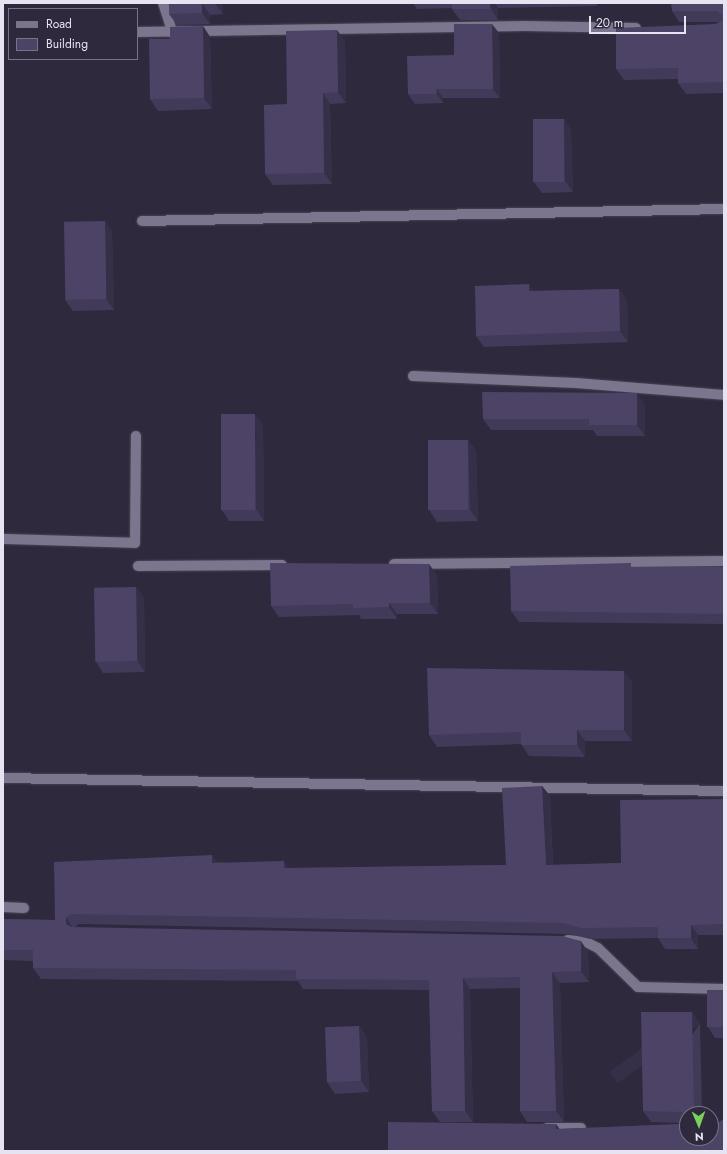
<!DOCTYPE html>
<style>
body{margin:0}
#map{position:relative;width:727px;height:1154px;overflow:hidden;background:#2e293d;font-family:Jost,sans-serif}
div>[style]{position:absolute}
.roads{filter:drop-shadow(0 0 1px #494455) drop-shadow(0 0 1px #494455)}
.minor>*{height:10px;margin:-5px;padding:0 5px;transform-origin:5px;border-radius:5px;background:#7b758d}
.wall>*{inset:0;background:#423a59}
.shaded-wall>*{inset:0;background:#362f48;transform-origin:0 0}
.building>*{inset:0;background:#4d4367;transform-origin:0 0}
span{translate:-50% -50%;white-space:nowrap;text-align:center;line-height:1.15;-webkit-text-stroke:3px #2e293d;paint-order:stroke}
.frame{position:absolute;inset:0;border:4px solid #e7e4f2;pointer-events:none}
.legend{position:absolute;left:8px;top:8px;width:130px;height:52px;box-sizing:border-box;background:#2e293d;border:1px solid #787485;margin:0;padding:5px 7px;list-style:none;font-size:12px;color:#e7e4f2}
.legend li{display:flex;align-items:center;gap:8px;height:20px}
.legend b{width:20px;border:1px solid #787485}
.north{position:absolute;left:679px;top:1106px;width:40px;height:40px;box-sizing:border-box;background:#2e293d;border:1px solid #787485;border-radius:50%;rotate:178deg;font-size:11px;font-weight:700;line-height:16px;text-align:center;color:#e7e4f2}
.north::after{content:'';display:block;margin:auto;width:14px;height:18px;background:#78d259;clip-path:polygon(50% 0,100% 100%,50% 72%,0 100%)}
.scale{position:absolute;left:589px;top:16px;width:97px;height:18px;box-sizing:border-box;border:2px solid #e7e4f2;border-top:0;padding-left:5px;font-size:12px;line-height:14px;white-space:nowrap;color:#e7e4f2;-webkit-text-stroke:3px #2e293d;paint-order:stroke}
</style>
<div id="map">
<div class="roads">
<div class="minor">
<i style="left:163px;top:3px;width:32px;rotate:72deg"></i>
<i style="left:137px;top:32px;width:388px;rotate:-0.9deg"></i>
<i style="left:525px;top:26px;width:111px;rotate:1deg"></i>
<i style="left:142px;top:221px;width:582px;rotate:-1.18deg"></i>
<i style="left:413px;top:376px;width:163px;rotate:2.5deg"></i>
<i style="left:576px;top:383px;width:148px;rotate:4.6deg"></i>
<i style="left:3px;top:539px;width:132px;rotate:1.7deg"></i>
<i style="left:135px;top:543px;width:107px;rotate:-89.5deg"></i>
<i style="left:394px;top:564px;width:330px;rotate:-0.5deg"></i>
<i style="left:138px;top:566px;width:144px;rotate:-0.4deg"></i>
<i style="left:3px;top:778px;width:721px;rotate:1.03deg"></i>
<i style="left:3px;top:907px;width:21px;rotate:3deg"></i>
<i style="left:568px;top:940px;width:18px;rotate:6deg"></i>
<i style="left:586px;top:942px;width:13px;rotate:27deg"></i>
<i style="left:598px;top:948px;width:56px;rotate:44.3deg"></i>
<i style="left:638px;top:987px;width:86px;rotate:1.3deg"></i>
<i style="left:547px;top:1128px;width:34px"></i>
</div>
</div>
<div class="wall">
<i style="clip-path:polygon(169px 3px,223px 3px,223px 14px,210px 15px,210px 24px,177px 25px,169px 14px)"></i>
<i style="clip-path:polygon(413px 3px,597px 3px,597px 6px,498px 8px,498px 20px,460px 20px,452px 9px,452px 8px,417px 9px)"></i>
<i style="clip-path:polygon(724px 3px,724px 93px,686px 94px,678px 83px,678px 79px,624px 80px,616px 69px,719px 22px,679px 22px,672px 11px)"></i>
<i style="clip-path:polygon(203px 26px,210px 37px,212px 109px,158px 111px,150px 99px)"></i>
<i style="clip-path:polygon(499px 33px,500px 98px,443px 98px,443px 103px,415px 104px,408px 94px,454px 55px)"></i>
<i style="clip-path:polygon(345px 41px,346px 103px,330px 104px,332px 184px,273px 185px,265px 174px,287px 104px)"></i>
<i style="clip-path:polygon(564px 119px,571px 130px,573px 192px,542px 193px,534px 182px)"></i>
<i style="clip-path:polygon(105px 221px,112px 232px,114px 310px,73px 311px,65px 300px)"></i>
<i style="clip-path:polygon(619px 289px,627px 300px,628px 342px,484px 347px,476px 336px,534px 291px)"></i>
<i style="clip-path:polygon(645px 405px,645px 436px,597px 436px,593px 430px,491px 430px,483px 419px)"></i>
<i style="clip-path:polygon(263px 425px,264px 521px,229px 521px,222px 510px)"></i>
<i style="clip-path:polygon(468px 440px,476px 451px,478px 521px,437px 522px,429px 510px)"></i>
<i style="clip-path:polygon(634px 567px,724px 567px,724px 624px,519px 622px,511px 611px)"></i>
<i style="clip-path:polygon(437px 575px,438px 614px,397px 614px,397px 619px,361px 619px,359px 615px,279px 617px,271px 606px)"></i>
<i style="clip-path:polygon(136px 587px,144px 598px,145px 672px,103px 673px,96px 662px)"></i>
<i style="clip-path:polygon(632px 682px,632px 741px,585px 741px,585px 757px,529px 756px,521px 744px,437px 747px,429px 735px)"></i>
<i style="clip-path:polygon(542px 786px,550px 796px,553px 865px,621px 863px,724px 799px,724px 935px,698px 935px,698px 949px,665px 949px,658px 938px,590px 939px,570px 934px,79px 924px,75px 927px,588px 952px,589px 982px,560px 983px,564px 1122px,527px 1122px,520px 1111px,520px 988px,470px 989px,473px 1122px,440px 1122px,432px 1111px,429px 990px,303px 989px,298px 981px,41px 979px,33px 968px,33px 961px,3px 960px,3px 919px,55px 920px,212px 855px,217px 862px,289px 868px,506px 865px)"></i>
<i style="clip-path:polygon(724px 990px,724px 1038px,715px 1038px,708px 1027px)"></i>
<i style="clip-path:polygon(700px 1023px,702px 1114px,687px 1114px,687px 1138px,716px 1124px,724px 1151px,560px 1129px,682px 1124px,682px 1123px,651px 1122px,643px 1111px)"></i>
<i style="clip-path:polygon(359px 1026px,367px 1037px,369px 1092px,335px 1094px,327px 1082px)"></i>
</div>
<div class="shaded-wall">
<i style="clip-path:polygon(202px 3px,210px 15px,210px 24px,202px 13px)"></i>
<i style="clip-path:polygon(215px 3px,223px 3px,223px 14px)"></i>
<i style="clip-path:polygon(490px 3px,495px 3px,498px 8px,498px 20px,491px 9px)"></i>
<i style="clip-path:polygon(492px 24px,499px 33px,500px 98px,493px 89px)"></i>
<i style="clip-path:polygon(203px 26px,210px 37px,212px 109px,204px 98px)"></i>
<i style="clip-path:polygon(337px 30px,345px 41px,346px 103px,338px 92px)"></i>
<i style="clip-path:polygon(436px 89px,443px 98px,443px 103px,437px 94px)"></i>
<i style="clip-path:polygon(323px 93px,330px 104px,332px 184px,324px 173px)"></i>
<i style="clip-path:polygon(564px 119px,571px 130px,573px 192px,565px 181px)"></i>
<i style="clip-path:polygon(105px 221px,112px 232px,114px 310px,106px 299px)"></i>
<i style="clip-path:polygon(529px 284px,537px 296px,529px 291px)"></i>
<i style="clip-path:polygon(619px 289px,627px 300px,628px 342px,620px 331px)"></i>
<i style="clip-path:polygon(637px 393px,645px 405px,645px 436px,637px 425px)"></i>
<i style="clip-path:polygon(255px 414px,263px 425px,264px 521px,256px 509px)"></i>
<i style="clip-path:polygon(468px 440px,476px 451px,478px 521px,470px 510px)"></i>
<i style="clip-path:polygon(429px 564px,437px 575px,438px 614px,430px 603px)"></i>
<i style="clip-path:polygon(136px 587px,144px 598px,145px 672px,137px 661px)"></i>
<i style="clip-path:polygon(389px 603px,397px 614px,397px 619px,389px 607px)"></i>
<i style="clip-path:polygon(624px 671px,632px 682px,632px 741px,624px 730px)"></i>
<i style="clip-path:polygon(577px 730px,585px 741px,585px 757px,577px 745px)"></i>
<i style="clip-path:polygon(542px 786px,550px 796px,553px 876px,546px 865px)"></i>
<i style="clip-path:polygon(212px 855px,220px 866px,212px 863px)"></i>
<i style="clip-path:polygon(284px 861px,291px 872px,284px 868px)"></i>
<i style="clip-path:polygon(66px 917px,73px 928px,66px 924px)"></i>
<i style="clip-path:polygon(691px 925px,698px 935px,698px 949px,691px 938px)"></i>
<i style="clip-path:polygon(581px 941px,588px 952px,589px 982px,581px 971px)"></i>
<i style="clip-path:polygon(552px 972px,560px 983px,564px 1122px,556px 1111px)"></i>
<i style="clip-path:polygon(463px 978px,470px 989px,473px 1122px,465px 1111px)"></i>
<i style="left:692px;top:1012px;width:14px;height:102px;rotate:54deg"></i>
<i style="clip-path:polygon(359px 1026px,367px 1037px,369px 1092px,361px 1081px)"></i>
<i style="clip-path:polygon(556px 1124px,564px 1135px,556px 1129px)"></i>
</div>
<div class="building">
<i style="clip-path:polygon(169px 3px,215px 3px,202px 3px,202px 13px,169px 14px)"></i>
<i style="left:452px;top:3px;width:38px;height:6px"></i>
<i style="clip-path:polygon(671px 3px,724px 3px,724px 82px,678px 83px,678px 68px,616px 69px,616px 28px,716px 24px,722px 21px,722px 15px,717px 11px,672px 11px)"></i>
<i style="clip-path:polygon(454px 24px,492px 24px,493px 89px,436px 89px,437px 94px,408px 94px,407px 56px,454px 55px)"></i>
<i style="clip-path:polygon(203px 26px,204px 98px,150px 99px,149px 39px,170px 39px,170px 27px)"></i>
<i style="clip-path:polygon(337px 30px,338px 92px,323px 93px,324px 173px,265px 174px,264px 105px,287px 104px,286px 31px)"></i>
<i style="left:533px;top:119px;width:31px;height:63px"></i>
<i style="left:105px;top:221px;width:78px;height:41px;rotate:89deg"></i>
<i style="clip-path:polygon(529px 284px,529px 291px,619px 289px,620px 331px,476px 336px,475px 286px)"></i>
<i style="clip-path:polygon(482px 392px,637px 393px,637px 425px,589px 425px,589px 419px,483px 419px)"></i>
<i style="left:221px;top:414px;width:34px;height:96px"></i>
<i style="left:428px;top:440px;width:40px;height:70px"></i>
<i style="clip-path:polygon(270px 563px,429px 564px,430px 603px,389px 603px,389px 607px,353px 608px,353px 604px,271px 606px)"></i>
<i style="clip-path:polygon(631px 563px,631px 567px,724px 567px,724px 614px,511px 611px,510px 566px)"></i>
<i style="left:136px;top:587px;width:74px;height:42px;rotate:89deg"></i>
<i style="clip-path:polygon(427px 668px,624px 671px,624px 730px,577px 730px,577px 745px,521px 745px,521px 732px,429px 735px)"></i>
<i style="clip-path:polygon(542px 786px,546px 865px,621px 863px,620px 800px,724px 799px,724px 924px,691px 925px,691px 938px,658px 938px,658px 927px,582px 928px,563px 923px,72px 914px,66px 917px,66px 924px,71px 927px,562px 936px,581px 941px,581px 971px,552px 972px,556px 1111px,520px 1111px,520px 977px,463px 978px,465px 1111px,432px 1111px,429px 980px,296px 979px,296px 970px,33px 968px,33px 950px,3px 950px,3px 919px,55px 920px,54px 862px,212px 855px,212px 863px,284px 861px,284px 868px,506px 865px,502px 788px)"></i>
<i style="left:707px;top:990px;width:17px;height:37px"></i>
<i style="clip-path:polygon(641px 1012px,692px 1012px,694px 1114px,687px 1114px,687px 1138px,711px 1138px,711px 1123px,716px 1124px,722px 1120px,724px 1120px,724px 1151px,388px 1151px,388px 1122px,556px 1124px,556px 1129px,682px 1124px,686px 1118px,682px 1112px,643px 1111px)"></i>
<i style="left:359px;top:1026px;width:55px;height:34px;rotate:88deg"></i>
</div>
<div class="frame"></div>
<ul class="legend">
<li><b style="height:5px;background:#7b758d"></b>Road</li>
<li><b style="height:11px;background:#4d4367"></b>Building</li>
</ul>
<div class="north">N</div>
<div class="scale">20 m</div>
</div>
